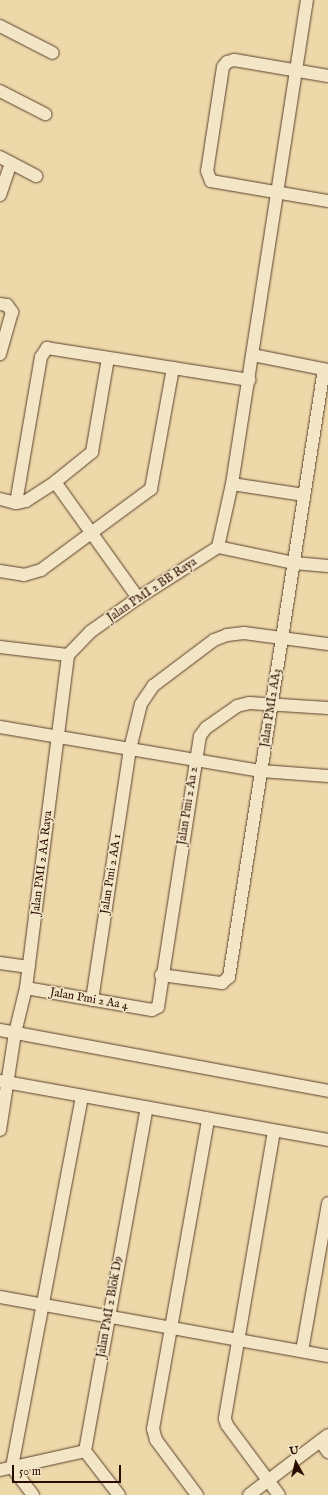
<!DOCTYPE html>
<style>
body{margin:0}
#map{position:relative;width:328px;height:1495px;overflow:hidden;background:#edd8a9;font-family:"IM FELL English",serif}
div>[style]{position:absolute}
.roads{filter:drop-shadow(0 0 1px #5c3f2c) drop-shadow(0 0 1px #5c3f2c)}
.minor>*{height:12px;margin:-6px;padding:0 6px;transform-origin:6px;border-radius:6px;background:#f3e6c7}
span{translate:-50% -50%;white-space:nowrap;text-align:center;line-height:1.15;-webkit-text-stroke:3px #f3e6c7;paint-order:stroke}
.street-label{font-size:12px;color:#2b0c02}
.north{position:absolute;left:276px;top:1443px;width:40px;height:40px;-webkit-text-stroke:3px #f3e6c7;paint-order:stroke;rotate:352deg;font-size:11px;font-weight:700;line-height:16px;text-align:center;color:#2b0c02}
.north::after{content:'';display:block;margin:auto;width:14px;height:18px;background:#2b0c02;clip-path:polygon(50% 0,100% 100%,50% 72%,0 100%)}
.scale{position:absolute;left:12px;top:1465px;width:109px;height:18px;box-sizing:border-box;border:2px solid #2b0c02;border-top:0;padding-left:5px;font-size:12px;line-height:14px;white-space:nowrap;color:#2b0c02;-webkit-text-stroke:3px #f3e6c7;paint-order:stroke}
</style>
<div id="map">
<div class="roads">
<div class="minor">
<i style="left:0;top:26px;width:59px;rotate:27deg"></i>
<i style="left:328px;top:76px;width:95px;rotate:-170.3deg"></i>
<i style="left:234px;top:60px;width:7px;rotate:164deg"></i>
<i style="left:227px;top:62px;width:6px;rotate:129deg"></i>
<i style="left:223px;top:67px;width:105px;rotate:98.7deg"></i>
<i style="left:207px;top:171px;width:11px;rotate:68deg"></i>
<i style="left:211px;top:181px;width:119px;rotate:9.7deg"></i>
<i style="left:0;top:91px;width:51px;rotate:27.1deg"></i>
<i style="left:0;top:157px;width:41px;rotate:27.8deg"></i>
<i style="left:0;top:195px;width:34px;rotate:-71deg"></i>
<i style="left:0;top:304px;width:7px;rotate:8deg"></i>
<i style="left:7px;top:305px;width:9px;rotate:54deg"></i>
<i style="left:12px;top:312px;width:44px;rotate:105.9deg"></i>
<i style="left:253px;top:355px;width:76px;rotate:11.3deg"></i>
<i style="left:55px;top:482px;width:143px;rotate:54.4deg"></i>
<i style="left:232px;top:484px;width:73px;rotate:8.7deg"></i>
<i style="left:0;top:499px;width:16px;rotate:14deg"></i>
<i style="left:16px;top:503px;width:10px;rotate:-11deg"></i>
<i style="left:26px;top:501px;width:35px;rotate:-33deg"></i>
<i style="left:55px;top:482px;width:48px;rotate:-39deg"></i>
<i style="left:92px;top:452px;width:95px;rotate:-80.3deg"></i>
<i style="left:16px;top:503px;width:148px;rotate:-80.3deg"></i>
<i style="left:41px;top:357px;width:11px;rotate:-56deg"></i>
<i style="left:47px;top:348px;width:205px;rotate:9deg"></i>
<i style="left:218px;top:547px;width:65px;rotate:-77.5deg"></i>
<i style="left:232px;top:484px;width:490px;rotate:-81.2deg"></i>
<i style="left:0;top:571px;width:24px;rotate:9deg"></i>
<i style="left:24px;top:575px;width:18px;rotate:-16deg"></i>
<i style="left:41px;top:570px;width:137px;rotate:-36.4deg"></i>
<i style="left:151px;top:489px;width:123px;rotate:-79.7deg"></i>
<i style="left:0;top:647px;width:68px;rotate:6.7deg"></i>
<i style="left:0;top:727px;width:265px;rotate:9.6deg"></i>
<i style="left:261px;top:771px;width:67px;rotate:4.3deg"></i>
<i style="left:0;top:963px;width:29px;rotate:8deg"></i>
<i style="left:161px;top:975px;width:62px;rotate:7.5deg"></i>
<i style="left:222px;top:983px;width:9px;rotate:-41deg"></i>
<i style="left:229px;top:977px;width:615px;rotate:-81.12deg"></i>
<i style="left:26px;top:988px;width:128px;rotate:9.9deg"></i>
<i style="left:152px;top:1010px;width:7px;rotate:-27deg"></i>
<i style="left:158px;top:1007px;width:274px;rotate:-81.2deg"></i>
<i style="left:200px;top:736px;width:10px;rotate:-53deg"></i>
<i style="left:206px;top:728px;width:38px;rotate:-35deg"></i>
<i style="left:237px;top:706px;width:12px;rotate:-14deg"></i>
<i style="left:249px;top:703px;width:79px;rotate:3.6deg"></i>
<i style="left:92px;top:1000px;width:254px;rotate:-81.4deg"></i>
<i style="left:130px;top:749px;width:46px;rotate:-76.3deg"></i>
<i style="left:141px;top:704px;width:22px;rotate:-56deg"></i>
<i style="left:153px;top:686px;width:76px;rotate:-37deg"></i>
<i style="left:214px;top:640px;width:14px;rotate:-21deg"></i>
<i style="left:227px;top:635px;width:17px;rotate:-7deg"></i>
<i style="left:244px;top:633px;width:85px;rotate:7.5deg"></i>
<i style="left:0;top:1030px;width:334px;rotate:10.5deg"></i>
<i style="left:0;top:1081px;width:333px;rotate:10.2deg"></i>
<i style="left:0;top:1130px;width:98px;rotate:-81.2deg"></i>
<i style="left:15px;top:1033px;width:46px;rotate:-76.3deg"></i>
<i style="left:26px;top:988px;width:336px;rotate:-82.8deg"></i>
<i style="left:68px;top:655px;width:32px;rotate:-46deg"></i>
<i style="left:90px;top:632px;width:59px;rotate:-35.3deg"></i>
<i style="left:138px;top:598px;width:95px;rotate:-32.5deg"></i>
<i style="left:218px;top:547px;width:78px;rotate:11.9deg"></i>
<i style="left:294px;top:563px;width:34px;rotate:5deg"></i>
<i style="left:274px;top:1131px;width:292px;rotate:99.7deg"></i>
<i style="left:225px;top:1419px;width:6px;rotate:72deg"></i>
<i style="left:227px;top:1425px;width:87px;rotate:53.4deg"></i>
<i style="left:0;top:1297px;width:333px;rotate:10.2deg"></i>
<i style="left:302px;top:1351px;width:150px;rotate:-80deg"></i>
<i style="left:320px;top:1441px;width:14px;rotate:54deg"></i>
<i style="left:0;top:1470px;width:87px;rotate:-12.6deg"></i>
<i style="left:33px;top:1495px;width:35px;rotate:-127deg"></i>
<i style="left:12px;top:1467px;width:377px;rotate:-79.3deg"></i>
<i style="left:119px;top:1495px;width:56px;rotate:-127.7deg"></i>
<i style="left:85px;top:1451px;width:349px;rotate:-79.8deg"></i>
<i style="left:197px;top:1495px;width:69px;rotate:-126.7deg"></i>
<i style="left:156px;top:1440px;width:11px;rotate:-105deg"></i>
<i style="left:153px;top:1429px;width:315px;rotate:-79.9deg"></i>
<i style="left:249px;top:1495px;width:99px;rotate:-37.2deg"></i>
</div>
</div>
<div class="street-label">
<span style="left:152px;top:590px;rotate:-34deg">Jalan PMI 2 BB Raya</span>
<span style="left:271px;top:708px;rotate:-81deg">Jalan PMI2 AA3</span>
<span style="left:188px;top:806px;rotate:-81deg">Jalan Pmi 2 Aa 2</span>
<span style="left:42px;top:863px;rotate:-83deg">Jalan PMI 2 AA Raya</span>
<span style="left:111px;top:874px;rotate:-81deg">Jalan Pmi 2 AA 1</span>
<span style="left:89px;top:999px;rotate:10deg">Jalan Pmi 2 Aa 4</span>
<span style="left:110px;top:1307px;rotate:-80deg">Jalan PMI 2 Blok D9</span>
</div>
<div class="north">U</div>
<div class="scale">50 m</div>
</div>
